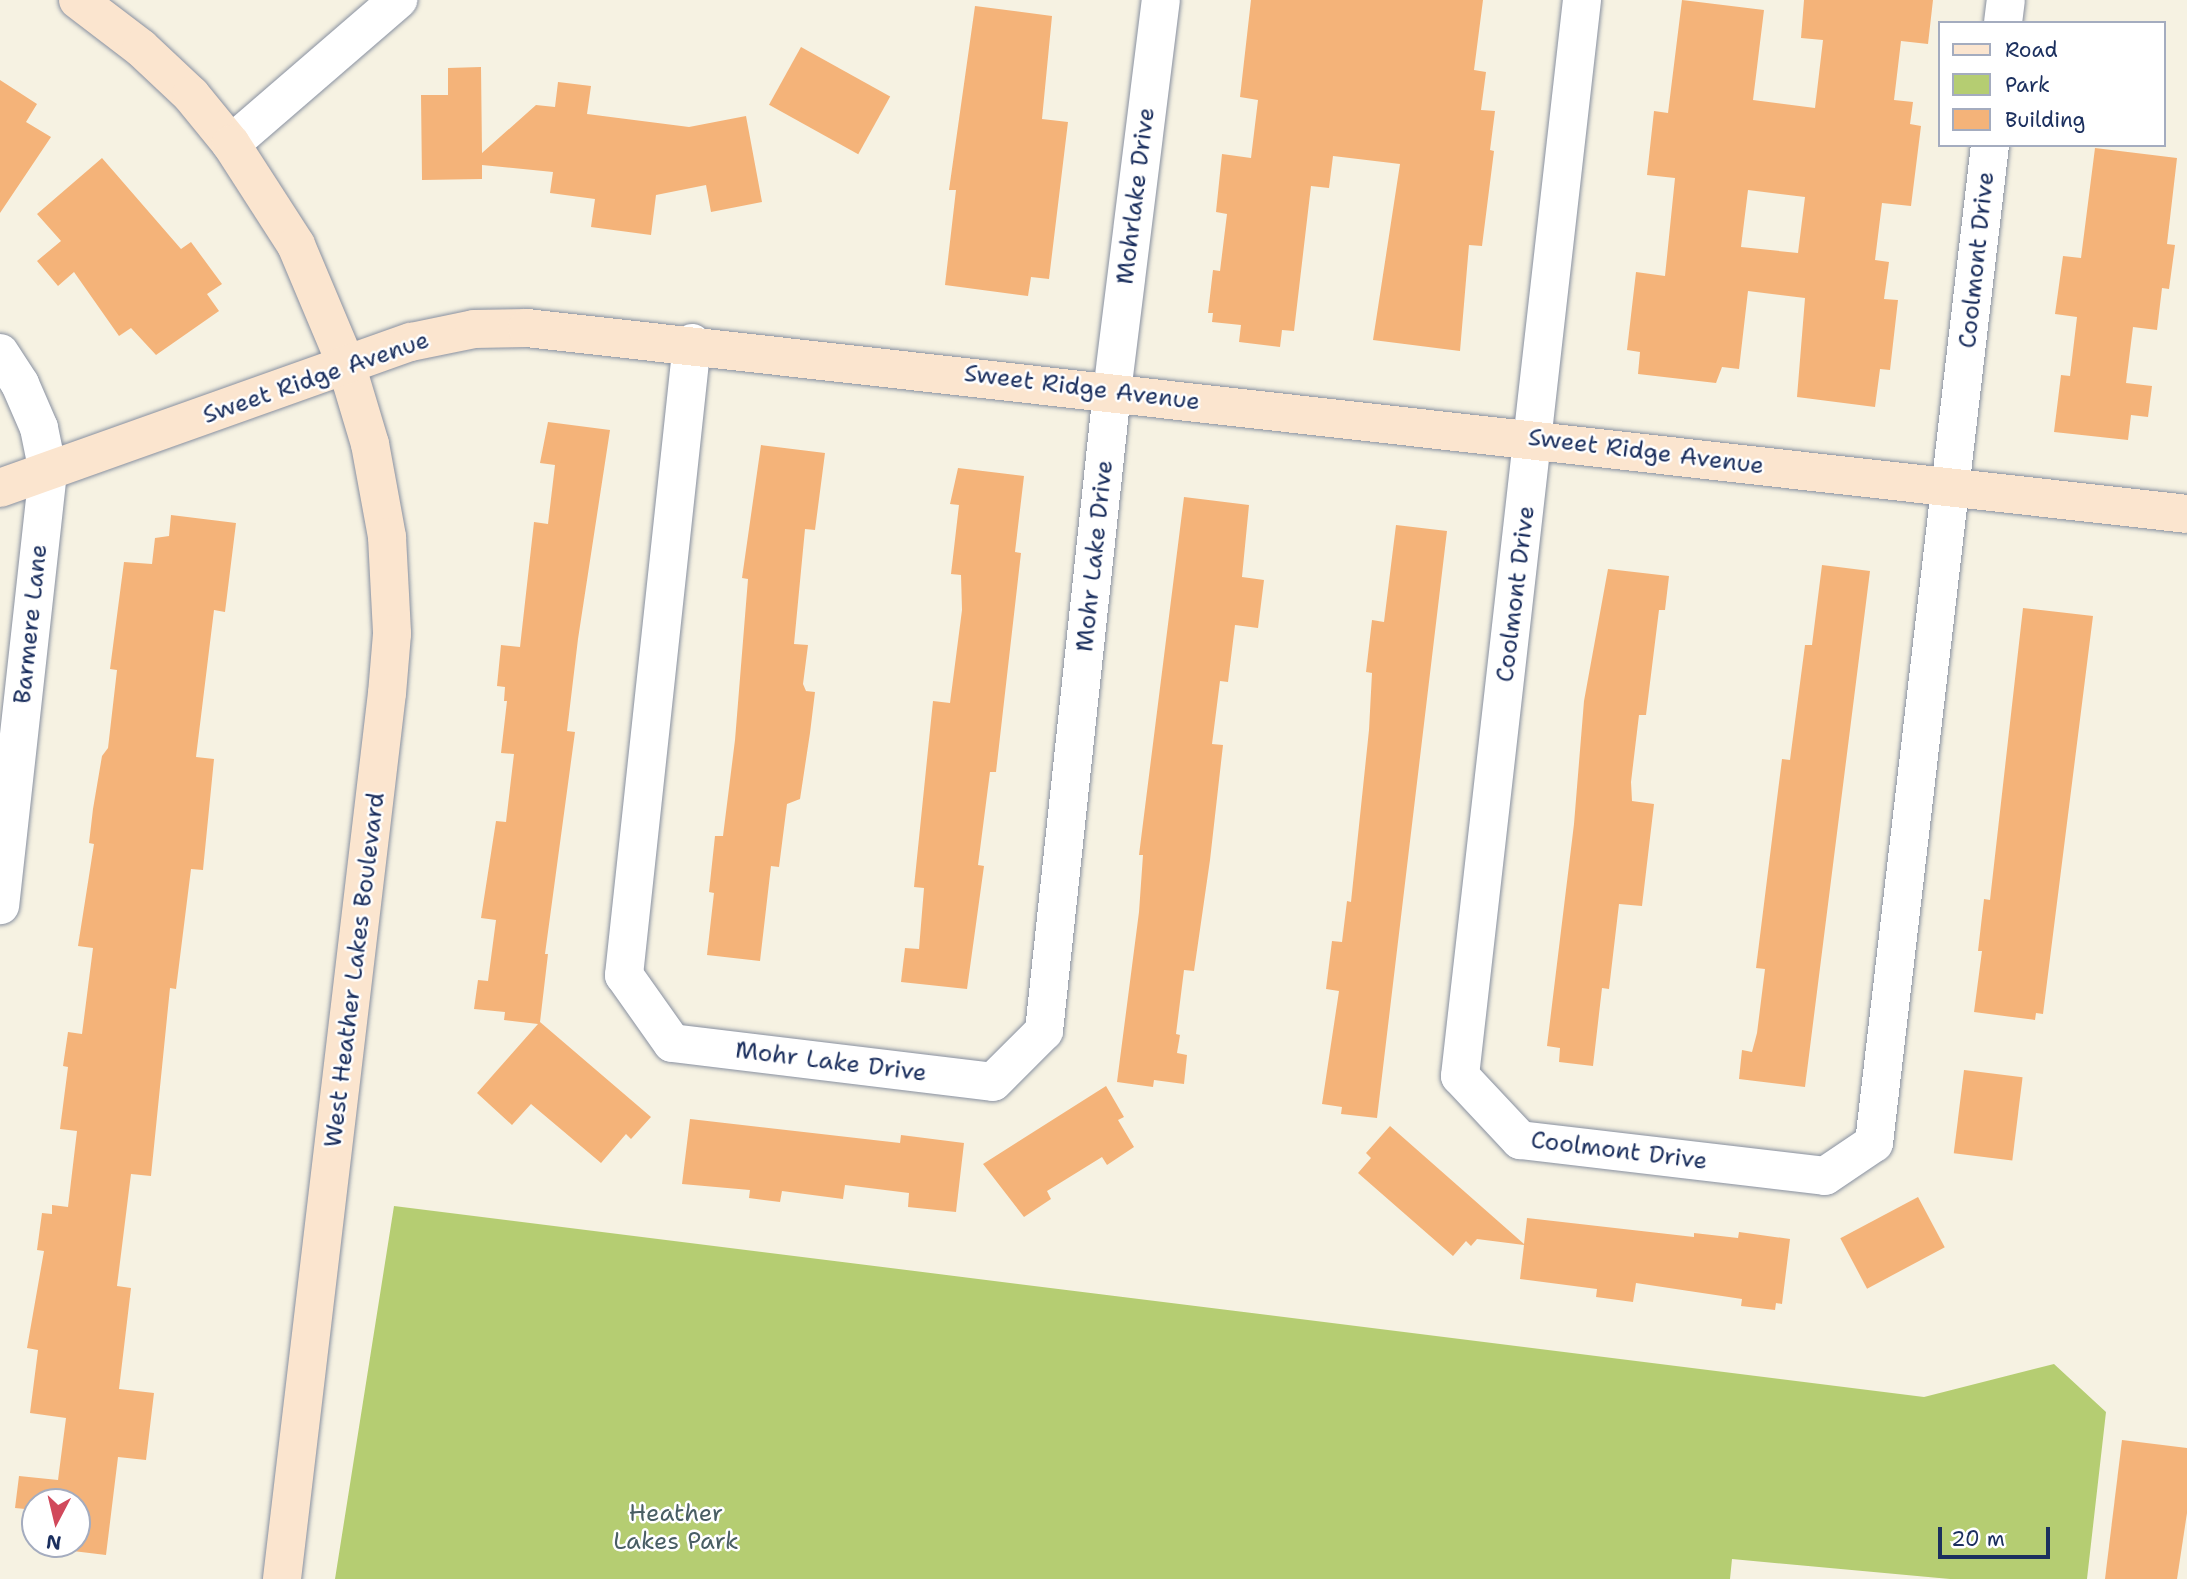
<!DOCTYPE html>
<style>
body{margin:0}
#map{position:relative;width:2187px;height:1579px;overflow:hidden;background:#f6f2e2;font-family:"Shantell Sans",sans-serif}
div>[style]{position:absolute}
.green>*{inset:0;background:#b5cd72}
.building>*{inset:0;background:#f4b379;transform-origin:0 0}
.roads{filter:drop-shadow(0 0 2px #8890a0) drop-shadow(0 0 2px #8890a0)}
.street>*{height:38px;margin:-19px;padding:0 19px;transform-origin:19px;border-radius:19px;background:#fff}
.secondary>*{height:38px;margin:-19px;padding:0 19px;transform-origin:19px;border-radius:19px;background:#fbe5cf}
span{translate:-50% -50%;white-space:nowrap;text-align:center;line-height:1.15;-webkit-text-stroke:5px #fff;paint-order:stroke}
.street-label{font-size:24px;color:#1b2f5e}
.park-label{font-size:24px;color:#495e64}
.legend{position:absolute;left:1938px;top:21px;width:228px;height:126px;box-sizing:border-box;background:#fff;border:2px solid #a4acbf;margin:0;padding:9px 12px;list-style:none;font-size:21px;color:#1b2f5e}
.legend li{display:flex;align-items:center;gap:14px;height:35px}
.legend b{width:35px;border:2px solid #a4acbf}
.north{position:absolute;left:21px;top:1488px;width:70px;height:70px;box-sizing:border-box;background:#fff;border:2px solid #a4acbf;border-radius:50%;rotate:187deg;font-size:19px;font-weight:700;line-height:28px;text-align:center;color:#1b2f5e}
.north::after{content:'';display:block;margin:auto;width:24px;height:32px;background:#d1495b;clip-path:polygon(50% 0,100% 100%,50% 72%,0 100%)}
.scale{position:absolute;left:1938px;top:1527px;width:112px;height:32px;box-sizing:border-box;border:4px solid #1b2f5e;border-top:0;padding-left:9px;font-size:21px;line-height:24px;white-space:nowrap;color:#1b2f5e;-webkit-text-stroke:5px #fff;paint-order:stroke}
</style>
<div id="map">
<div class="green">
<i style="clip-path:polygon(394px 1206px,1924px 1397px,2054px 1364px,2106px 1412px,2087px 1579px,1950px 1579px,1732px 1559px,1730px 1579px,335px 1579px)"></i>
</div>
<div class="building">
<i style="clip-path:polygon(1251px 0,1483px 0,1474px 70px,1486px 72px,1481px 110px,1495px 111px,1490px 150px,1494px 151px,1482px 246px,1469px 245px,1460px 351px,1373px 340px,1400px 164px,1333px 156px,1329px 188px,1311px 186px,1294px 331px,1282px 330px,1280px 347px,1239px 342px,1241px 325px,1212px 322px,1213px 313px,1208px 313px,1213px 270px,1220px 271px,1227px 214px,1216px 212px,1222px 154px,1251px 158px,1258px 100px,1240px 97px)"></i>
<i style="clip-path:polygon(evenodd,1682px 0,1764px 10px,1753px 100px,1815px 108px,1823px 40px,1801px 38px,1804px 0,1933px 0,1928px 44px,1901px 41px,1894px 100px,1913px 102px,1910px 124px,1921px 126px,1911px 206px,1882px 203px,1875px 260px,1889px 262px,1884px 299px,1898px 300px,1890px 370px,1880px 369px,1875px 407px,1797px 397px,1805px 298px,1748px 291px,1739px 369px,1722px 367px,1716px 383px,1638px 374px,1640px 352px,1627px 350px,1636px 272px,1665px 276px,1675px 178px,1647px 175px,1654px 111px,1668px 113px,1682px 0,1748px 190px,1805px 197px,1798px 253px,1741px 247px,1748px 190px)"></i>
<i style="clip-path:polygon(975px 6px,1052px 16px,1042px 119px,1068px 122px,1049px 279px,1031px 277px,1028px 296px,945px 285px,956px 190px,949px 190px)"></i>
<i style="left:801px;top:47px;width:102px;height:66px;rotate:29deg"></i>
<i style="clip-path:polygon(481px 67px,482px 153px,536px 105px,555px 107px,558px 82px,591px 86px,587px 114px,689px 127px,746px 116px,762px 202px,711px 212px,706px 185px,656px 195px,651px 235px,591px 227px,595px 199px,550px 193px,553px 172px,482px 165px,482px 179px,422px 180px,421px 95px,448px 95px,448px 68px)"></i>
<i style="clip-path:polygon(0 80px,37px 104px,26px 122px,51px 137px,0 213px)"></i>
<i style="clip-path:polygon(2095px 148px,2177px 158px,2167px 244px,2175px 245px,2169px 289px,2162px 288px,2157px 330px,2133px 327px,2126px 383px,2152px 386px,2148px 417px,2131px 415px,2128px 440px,2054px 432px,2061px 375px,2070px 376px,2077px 317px,2055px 314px,2063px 256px,2081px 258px)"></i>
<i style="clip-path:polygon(102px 158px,181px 249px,191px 242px,222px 284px,207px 294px,219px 311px,156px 355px,131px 328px,119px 336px,74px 272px,58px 286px,37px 261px,61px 241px,37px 214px)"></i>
<i style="clip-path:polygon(548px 422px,610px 430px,578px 639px,567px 731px,575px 732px,545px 954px,548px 954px,540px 1022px,651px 1117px,631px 1139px,626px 1134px,601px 1163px,531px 1104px,512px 1125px,477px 1093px,538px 1024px,504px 1020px,505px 1012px,474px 1009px,478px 980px,488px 981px,496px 920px,481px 918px,496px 821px,506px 822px,514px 754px,501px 753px,507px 701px,504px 701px,505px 687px,497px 686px,501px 645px,520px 647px,534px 522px,548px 524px,555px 465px,540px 463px)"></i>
<i style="clip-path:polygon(761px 445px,825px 453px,815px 530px,805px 529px,794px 644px,808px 645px,803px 684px,806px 691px,815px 692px,810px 733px,800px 799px,787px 804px,779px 867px,771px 866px,760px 961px,707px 955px,714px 893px,709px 892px,715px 836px,723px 836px,735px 740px,748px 579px,742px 578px)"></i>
<i style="clip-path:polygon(958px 468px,1024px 476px,1015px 552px,1021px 553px,996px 772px,990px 772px,978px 865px,984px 866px,967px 989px,901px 982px,905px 948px,919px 949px,924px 888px,914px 887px,933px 701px,950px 703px,962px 610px,961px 575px,951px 574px,959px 505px,950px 504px)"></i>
<i style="clip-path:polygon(1184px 497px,1249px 505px,1242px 577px,1264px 580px,1258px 628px,1235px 625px,1228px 682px,1220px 681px,1212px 744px,1223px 745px,1210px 860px,1194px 971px,1184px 970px,1176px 1034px,1180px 1035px,1177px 1053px,1187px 1055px,1184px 1084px,1154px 1080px,1153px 1087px,1117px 1082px,1139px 912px,1143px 855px,1139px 855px)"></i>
<i style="clip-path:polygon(171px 515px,236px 523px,225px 612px,214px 610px,196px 757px,214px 759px,203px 870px,191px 869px,176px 989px,170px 988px,151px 1176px,131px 1174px,117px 1286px,131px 1288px,119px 1389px,154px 1393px,146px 1460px,118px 1457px,106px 1555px,48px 1548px,48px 1544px,77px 1544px,77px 1502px,35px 1502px,35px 1510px,15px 1508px,19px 1476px,58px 1480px,66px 1418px,30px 1413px,38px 1350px,27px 1348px,44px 1251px,37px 1250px,42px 1213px,52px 1214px,52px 1205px,68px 1207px,77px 1131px,60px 1129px,68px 1067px,63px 1066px,68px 1032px,82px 1034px,93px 948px,78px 946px,94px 844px,89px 843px,93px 809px,102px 756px,108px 748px,117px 670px,110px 669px,124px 562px,152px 564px,155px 538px,169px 536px)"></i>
<i style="clip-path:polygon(1396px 525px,1447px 531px,1377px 1118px,1341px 1114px,1342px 1107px,1322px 1104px,1339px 991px,1326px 989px,1332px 941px,1342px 942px,1347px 901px,1351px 902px,1369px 730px,1372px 673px,1366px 672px,1372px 620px,1384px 622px)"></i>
<i style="clip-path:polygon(1822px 565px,1870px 571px,1805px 1087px,1739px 1079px,1742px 1050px,1752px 1052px,1757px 1033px,1765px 969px,1756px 968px,1782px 759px,1790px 760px,1805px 645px,1812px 645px)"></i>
<i style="clip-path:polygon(1608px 569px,1669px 576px,1665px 610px,1659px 610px,1646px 715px,1639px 715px,1631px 782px,1632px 801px,1654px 804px,1642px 906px,1619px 904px,1609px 989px,1602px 988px,1593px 1066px,1559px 1062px,1560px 1048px,1547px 1046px,1574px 824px,1584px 701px)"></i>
<i style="clip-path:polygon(2023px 608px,2093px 616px,2043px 1014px,2036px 1013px,2035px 1020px,1974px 1012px,1982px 951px,1978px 951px,1984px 899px,1990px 900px)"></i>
<i style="left:1964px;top:1070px;width:59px;height:84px;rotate:7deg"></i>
<i style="clip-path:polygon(1106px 1086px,1124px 1117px,1118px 1120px,1134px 1147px,1107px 1165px,1102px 1157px,1047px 1191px,1051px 1199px,1024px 1217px,983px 1164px)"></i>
<i style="clip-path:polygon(690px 1119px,900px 1143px,901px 1135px,964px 1143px,956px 1212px,908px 1207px,909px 1193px,845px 1185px,843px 1199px,782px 1191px,780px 1202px,749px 1198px,750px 1190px,682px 1184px)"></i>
<i style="clip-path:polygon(1390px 1126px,1524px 1244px,1527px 1218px,1694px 1237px,1694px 1233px,1738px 1238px,1739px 1232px,1790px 1239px,1782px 1304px,1776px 1303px,1775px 1310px,1741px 1306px,1742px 1299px,1636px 1283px,1633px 1302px,1596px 1297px,1597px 1289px,1520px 1279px,1524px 1245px,1477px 1239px,1471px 1246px,1466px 1241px,1453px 1256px,1358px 1173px,1371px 1158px,1366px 1153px)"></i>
<i style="left:1918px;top:1197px;width:57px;height:88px;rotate:62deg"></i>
<i style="clip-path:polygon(2122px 1440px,2187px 1448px,2187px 1513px,2177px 1579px,2105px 1579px)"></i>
</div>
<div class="roads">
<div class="street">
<i style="left:1582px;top:0;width:1083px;rotate:96.47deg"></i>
<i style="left:1460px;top:1076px;width:88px;rotate:46.8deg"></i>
<i style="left:1520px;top:1140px;width:307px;rotate:6.7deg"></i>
<i style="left:1825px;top:1176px;width:59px;rotate:-34deg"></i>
<i style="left:1874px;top:1143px;width:1005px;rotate:-83.37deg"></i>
<i style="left:2003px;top:23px;width:23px;rotate:-83deg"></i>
<i style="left:231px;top:144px;width:221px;rotate:-40.8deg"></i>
<i style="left:692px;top:343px;width:636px;rotate:96.14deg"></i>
<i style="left:624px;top:975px;width:83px;rotate:54.8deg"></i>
<i style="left:672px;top:1043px;width:323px;rotate:6.9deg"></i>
<i style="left:993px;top:1082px;width:72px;rotate:-45deg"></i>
<i style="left:1044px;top:1031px;width:643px;rotate:-83.93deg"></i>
<i style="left:1112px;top:392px;width:395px;rotate:-82.9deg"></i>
<i style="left:0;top:353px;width:37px;rotate:57deg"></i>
<i style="left:20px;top:384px;width:48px;rotate:66.6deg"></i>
<i style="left:39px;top:428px;width:45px;rotate:78.4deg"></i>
<i style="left:48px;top:472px;width:436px;rotate:96.3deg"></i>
</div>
<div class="secondary">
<i style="left:78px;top:0;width:79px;rotate:37.3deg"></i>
<i style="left:141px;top:48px;width:69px;rotate:43.2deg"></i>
<i style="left:191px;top:95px;width:63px;rotate:50.8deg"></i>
<i style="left:231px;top:144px;width:120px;rotate:57.2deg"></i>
<i style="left:296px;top:245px;width:129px;rotate:67.2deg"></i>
<i style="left:346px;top:364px;width:84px;rotate:73.3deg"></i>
<i style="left:370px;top:444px;width:95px;rotate:79.6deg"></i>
<i style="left:387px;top:537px;width:97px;rotate:87deg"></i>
<i style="left:392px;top:634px;width:59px;rotate:94.8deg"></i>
<i style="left:387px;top:693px;width:892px;rotate:96.76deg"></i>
<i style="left:0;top:488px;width:436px;rotate:-19.6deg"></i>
<i style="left:411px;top:342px;width:64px;rotate:-11.7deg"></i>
<i style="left:474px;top:329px;width:53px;rotate:-1.1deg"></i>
<i style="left:527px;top:328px;width:1670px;rotate:6.39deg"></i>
</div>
</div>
<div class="street-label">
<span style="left:1136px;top:196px;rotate:-83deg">Mohrlake Drive</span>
<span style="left:1977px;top:260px;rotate:-84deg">Coolmont Drive</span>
<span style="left:316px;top:378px;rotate:-19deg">Sweet Ridge Avenue</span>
<span style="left:1082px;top:388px;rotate:7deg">Sweet Ridge Avenue</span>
<span style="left:1646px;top:452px;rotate:7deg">Sweet Ridge Avenue</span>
<span style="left:1095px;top:556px;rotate:-84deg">Mohr Lake Drive</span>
<span style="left:1516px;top:594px;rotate:-83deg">Coolmont Drive</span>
<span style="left:31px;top:624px;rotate:-84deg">Barmere Lane</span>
<span style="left:355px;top:970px;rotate:-83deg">West Heather Lakes Boulevard</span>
<span style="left:831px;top:1062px;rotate:7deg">Mohr Lake Drive</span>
<span style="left:1619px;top:1151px;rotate:7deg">Coolmont Drive</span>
</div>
<div class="park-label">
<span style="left:676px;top:1528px">Heather<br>Lakes Park</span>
</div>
<ul class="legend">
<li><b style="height:9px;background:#fbe5cf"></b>Road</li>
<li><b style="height:19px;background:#b5cd72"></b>Park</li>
<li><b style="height:19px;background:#f4b379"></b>Building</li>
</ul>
<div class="north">N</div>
<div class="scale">20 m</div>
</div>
